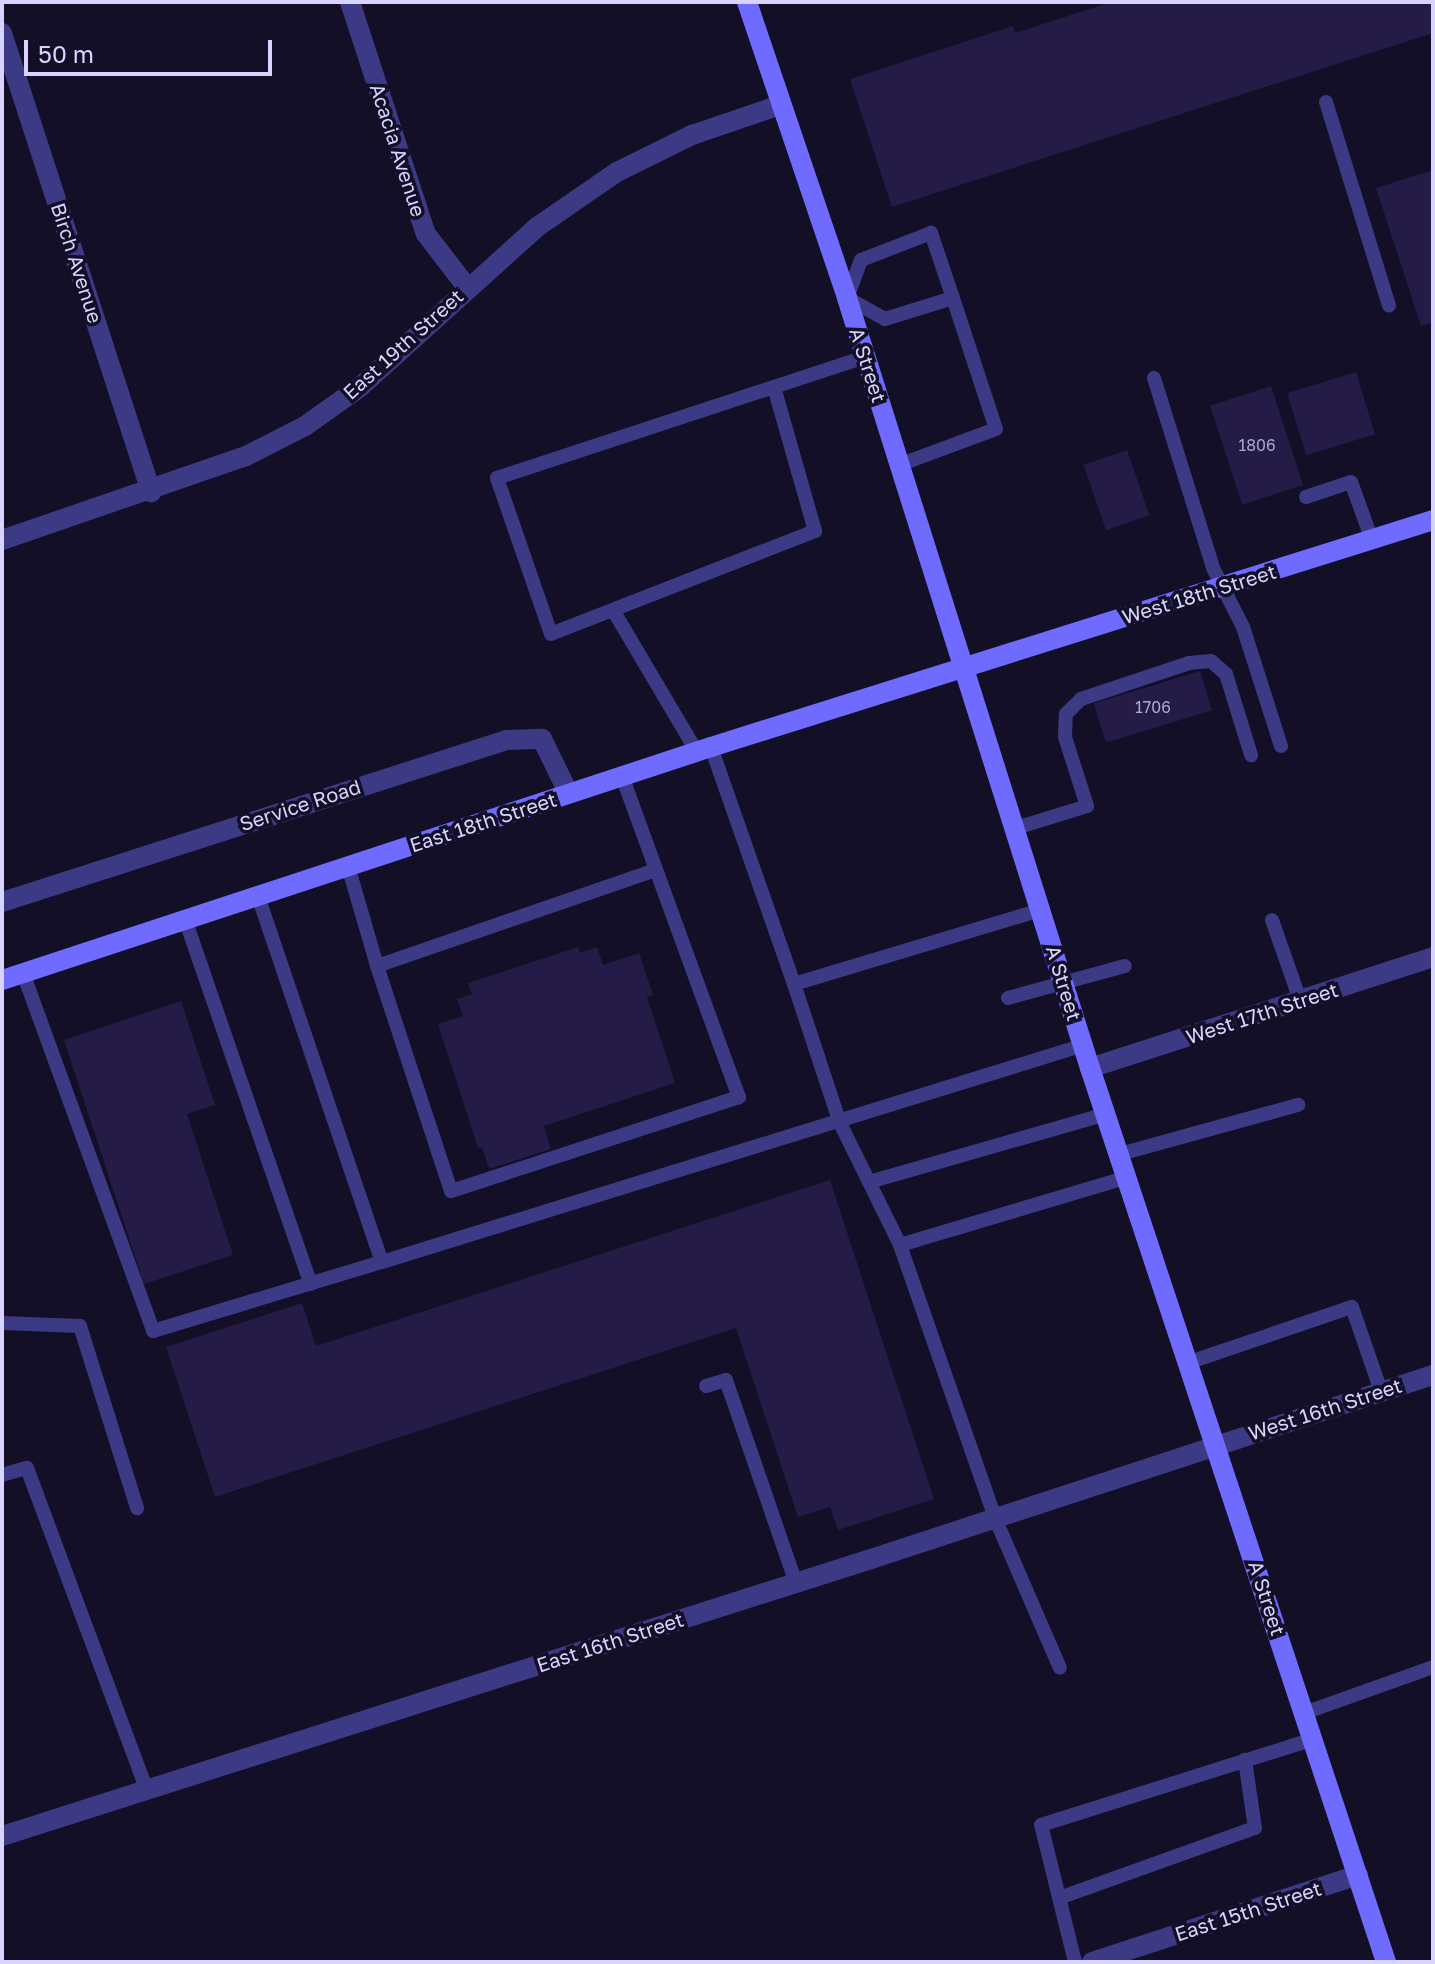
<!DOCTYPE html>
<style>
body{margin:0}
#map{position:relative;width:1435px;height:1964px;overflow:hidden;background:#130f26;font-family:"Golos Text",sans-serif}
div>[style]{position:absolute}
.building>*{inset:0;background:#241b47;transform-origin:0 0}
.lane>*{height:14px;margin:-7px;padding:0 7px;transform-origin:7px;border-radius:7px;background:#3d3a85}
.street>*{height:20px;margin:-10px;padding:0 10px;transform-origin:10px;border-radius:10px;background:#3d3a85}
.secondary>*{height:20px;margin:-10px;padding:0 10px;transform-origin:10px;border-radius:10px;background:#6f6bff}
span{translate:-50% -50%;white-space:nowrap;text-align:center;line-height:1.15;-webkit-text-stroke:7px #130f26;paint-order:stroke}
.number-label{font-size:16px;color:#aca6d1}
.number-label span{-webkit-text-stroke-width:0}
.street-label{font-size:20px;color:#d9d4ff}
.frame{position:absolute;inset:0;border:4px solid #d9d4ff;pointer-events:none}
.scale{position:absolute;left:24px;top:40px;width:248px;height:36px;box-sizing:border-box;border:4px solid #d9d4ff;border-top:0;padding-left:10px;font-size:24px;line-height:28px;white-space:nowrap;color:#d9d4ff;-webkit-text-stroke:6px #130f26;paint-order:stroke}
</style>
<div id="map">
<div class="building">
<i style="clip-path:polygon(1111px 2px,1433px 2px,1433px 33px,892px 207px,850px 79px,1013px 26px,1015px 33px)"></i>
<i style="clip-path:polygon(1433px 170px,1433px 322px,1421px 326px,1376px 188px)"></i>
<i style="left:1356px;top:372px;width:65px;height:72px;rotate:73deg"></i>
<i style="left:1271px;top:386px;width:104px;height:64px;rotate:72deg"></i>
<i style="left:1127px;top:450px;width:69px;height:46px;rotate:71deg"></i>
<i style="left:1200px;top:671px;width:41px;height:111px;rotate:73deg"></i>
<i style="clip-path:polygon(578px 947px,580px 953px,597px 947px,603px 965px,639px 953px,653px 995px,647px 997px,675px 1083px,544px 1126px,551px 1149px,489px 1169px,482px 1147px,478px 1148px,438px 1024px,463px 1016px,457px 999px,472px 994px,468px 983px)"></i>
<i style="clip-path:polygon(181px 1001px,215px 1105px,187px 1114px,233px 1255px,144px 1284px,64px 1040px)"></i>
<i style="clip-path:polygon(830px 1180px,934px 1499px,838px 1530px,830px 1507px,798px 1517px,736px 1328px,215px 1497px,166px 1347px,302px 1303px,316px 1346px)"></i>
</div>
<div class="lane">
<i style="left:1326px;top:102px;width:213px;rotate:72.8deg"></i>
<i style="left:1154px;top:378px;width:199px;rotate:72.7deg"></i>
<i style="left:1213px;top:568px;width:66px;rotate:63deg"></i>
<i style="left:1243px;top:627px;width:125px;rotate:72.3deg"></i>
<i style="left:774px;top:387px;width:150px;rotate:74.1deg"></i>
<i style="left:815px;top:531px;width:283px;rotate:158.7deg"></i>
<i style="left:551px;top:634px;width:165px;rotate:-109.1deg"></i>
<i style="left:497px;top:478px;width:387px;rotate:-18.2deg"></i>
<i style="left:899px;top:465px;width:103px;rotate:-20.4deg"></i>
<i style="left:996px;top:429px;width:138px;rotate:-108.2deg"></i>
<i style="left:953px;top:298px;width:69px;rotate:-108.7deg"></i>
<i style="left:931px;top:233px;width:75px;rotate:158.9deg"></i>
<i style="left:861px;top:260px;width:40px;rotate:110.2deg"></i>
<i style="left:847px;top:298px;width:43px;rotate:28.9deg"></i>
<i style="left:885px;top:319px;width:71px;rotate:-17.2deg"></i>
<i style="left:1306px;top:497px;width:47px;rotate:-18.4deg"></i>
<i style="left:1351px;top:482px;width:62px;rotate:70.1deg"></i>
<i style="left:613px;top:610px;width:165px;rotate:59.4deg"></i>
<i style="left:711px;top:747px;width:251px;rotate:70.7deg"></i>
<i style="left:794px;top:984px;width:258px;rotate:-16.7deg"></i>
<i style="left:622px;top:776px;width:342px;rotate:70deg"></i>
<i style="left:739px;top:1097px;width:303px;rotate:161.9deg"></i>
<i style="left:451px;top:1191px;width:237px;rotate:-108.2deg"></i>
<i style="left:377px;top:966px;width:295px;rotate:-19deg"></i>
<i style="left:1016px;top:828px;width:74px;rotate:-17.2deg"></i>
<i style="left:1087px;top:806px;width:72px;rotate:-107.7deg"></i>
<i style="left:1065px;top:737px;width:23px;rotate:-88deg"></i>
<i style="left:1066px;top:714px;width:21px;rotate:-45deg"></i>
<i style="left:1081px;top:699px;width:114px;rotate:-18.4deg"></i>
<i style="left:1189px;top:663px;width:22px;rotate:-5deg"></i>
<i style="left:1211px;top:661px;width:20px;rotate:41deg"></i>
<i style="left:1226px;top:674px;width:85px;rotate:72.8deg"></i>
<i style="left:348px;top:866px;width:104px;rotate:73.8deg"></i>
<i style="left:258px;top:896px;width:386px;rotate:71.3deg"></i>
<i style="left:382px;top:1262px;width:735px;rotate:-17.18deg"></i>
<i style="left:185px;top:919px;width:386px;rotate:71deg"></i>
<i style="left:1272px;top:920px;width:85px;rotate:70.7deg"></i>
<i style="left:23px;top:973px;width:381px;rotate:70deg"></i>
<i style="left:153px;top:1331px;width:239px;rotate:-16.8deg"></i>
<i style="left:794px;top:984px;width:146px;rotate:71.7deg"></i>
<i style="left:840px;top:1123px;width:136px;rotate:63.8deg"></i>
<i style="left:900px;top:1245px;width:238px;rotate:-16.6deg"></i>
<i style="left:1008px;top:998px;width:121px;rotate:-15.3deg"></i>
<i style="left:1120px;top:1154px;width:185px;rotate:-15.4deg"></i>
<i style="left:869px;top:1182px;width:247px;rotate:-16deg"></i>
<i style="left:900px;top:1245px;width:289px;rotate:70.8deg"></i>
<i style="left:995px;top:1518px;width:163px;rotate:66.6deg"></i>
<i style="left:2px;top:1323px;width:78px;rotate:2.2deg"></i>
<i style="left:80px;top:1326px;width:191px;rotate:72.6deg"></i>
<i style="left:1190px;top:1362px;width:171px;rotate:-18.8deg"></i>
<i style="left:1352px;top:1307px;width:89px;rotate:71deg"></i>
<i style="left:706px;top:1386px;width:21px;rotate:-17deg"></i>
<i style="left:726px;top:1380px;width:215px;rotate:71deg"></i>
<i style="left:2px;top:1475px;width:26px;rotate:-16deg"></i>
<i style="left:27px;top:1468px;width:344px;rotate:69.6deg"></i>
<i style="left:1304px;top:1713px;width:137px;rotate:-19.6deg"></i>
<i style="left:1059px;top:1898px;width:208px;rotate:-19.7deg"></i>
<i style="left:1255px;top:1828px;width:69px;rotate:-98.4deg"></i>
<i style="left:1075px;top:1962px;width:141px;rotate:-103.9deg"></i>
<i style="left:1041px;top:1825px;width:285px;rotate:-17.5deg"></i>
</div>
<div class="street">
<i style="left:350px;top:2px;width:244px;rotate:71.9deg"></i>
<i style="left:426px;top:234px;width:67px;rotate:52.3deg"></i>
<i style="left:2px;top:33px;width:483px;rotate:72deg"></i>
<i style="left:2px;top:540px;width:258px;rotate:-19deg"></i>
<i style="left:246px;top:456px;width:66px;rotate:-27deg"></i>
<i style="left:305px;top:426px;width:67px;rotate:-35.3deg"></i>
<i style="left:360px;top:387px;width:239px;rotate:-42.1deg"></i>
<i style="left:537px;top:227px;width:97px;rotate:-34.5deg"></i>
<i style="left:617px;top:172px;width:84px;rotate:-26.3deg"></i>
<i style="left:692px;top:135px;width:93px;rotate:-18.8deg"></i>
<i style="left:2px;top:902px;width:530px;rotate:-17.79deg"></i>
<i style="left:507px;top:740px;width:35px;rotate:-2deg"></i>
<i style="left:542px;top:739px;width:61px;rotate:63.9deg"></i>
<i style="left:1090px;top:1068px;width:361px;rotate:-17.9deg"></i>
<i style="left:2px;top:1836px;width:915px;rotate:-17.68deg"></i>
<i style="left:874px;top:1558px;width:588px;rotate:-18.13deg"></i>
<i style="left:1092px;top:1962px;width:280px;rotate:-18.1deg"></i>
</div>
<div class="secondary">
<i style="left:747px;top:2px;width:312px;rotate:71.3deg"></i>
<i style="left:847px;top:298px;width:807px;rotate:72.49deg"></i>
<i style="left:1090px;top:1068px;width:942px;rotate:71.68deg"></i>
<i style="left:2px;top:980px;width:746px;rotate:-18.19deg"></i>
<i style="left:711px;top:747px;width:757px;rotate:-17.45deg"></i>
</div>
<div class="number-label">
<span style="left:1257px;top:445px">1806</span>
<span style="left:1153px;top:707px">1706</span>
</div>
<div class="street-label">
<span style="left:398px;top:150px;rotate:72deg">Acacia Avenue</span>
<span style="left:77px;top:263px;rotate:72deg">Birch Avenue</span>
<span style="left:403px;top:344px;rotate:-42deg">East 19th Street</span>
<span style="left:868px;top:365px;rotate:72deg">A Street</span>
<span style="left:1199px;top:594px;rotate:-17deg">West 18th Street</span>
<span style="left:300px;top:805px;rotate:-18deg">Service Road</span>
<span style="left:483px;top:822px;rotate:-18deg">East 18th Street</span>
<span style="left:1064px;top:983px;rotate:73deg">A Street</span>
<span style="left:1262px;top:1013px;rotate:-18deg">West 17th Street</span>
<span style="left:1325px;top:1409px;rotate:-18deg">West 16th Street</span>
<span style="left:1267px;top:1598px;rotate:72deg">A Street</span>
<span style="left:610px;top:1642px;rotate:-18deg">East 16th Street</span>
<span style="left:1248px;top:1911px;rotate:-18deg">East 15th Street</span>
</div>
<div class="frame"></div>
<div class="scale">50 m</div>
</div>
